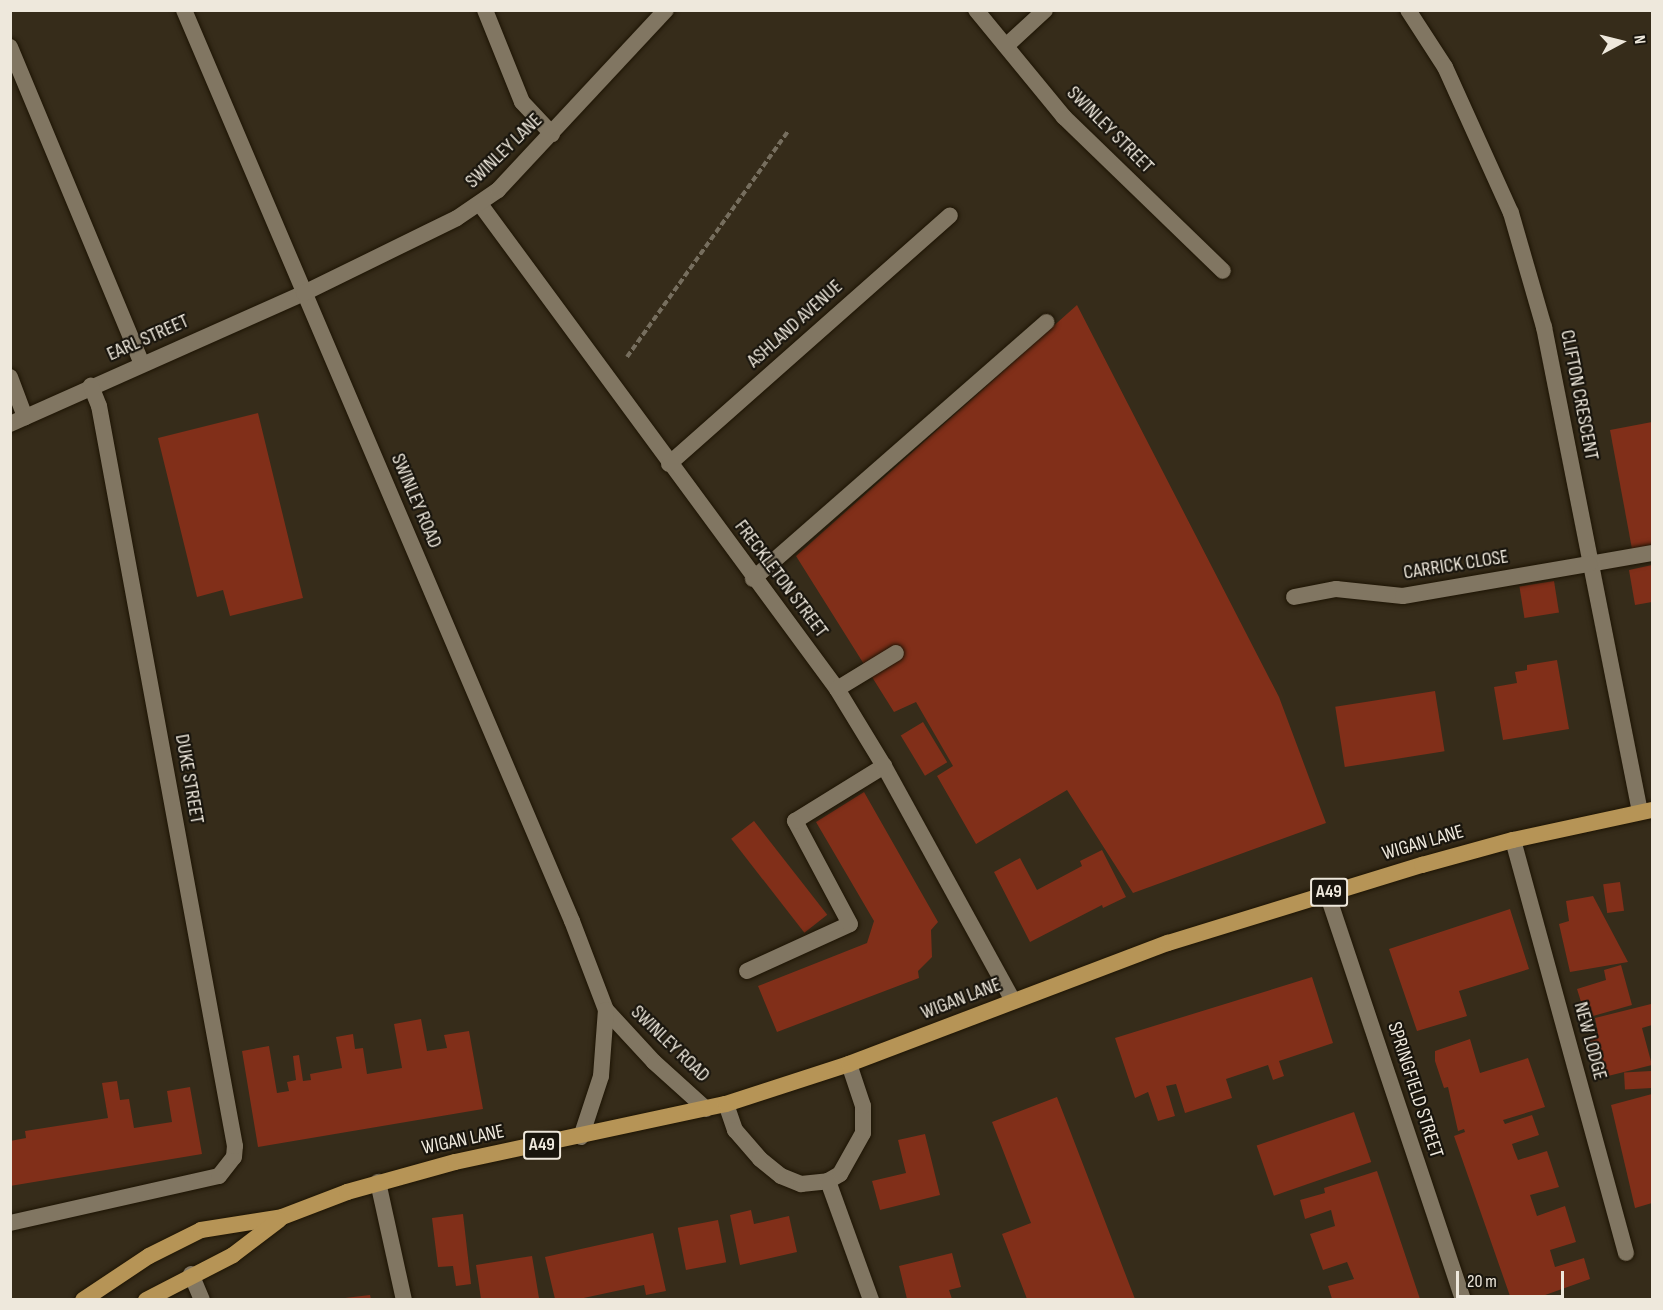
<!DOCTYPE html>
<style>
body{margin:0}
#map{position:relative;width:1663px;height:1310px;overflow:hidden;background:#362c1a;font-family:"Sofia Sans Condensed",sans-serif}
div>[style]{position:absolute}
.building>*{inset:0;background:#812f19;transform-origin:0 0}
.path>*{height:4px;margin-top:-2px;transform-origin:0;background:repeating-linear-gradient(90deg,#766e5e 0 6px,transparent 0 9px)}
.roads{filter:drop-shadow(0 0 2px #1d1404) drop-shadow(0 0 2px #1d1404)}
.service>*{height:16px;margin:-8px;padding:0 8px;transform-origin:8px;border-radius:8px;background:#817662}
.pedestrian>*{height:16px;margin:-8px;padding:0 8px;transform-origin:8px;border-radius:8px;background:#817662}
.minor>*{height:16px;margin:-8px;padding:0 8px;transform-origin:8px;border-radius:8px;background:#817662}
.tertiary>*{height:16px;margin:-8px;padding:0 8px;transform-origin:8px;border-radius:8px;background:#817662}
.trunk>*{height:16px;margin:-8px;padding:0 8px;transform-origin:8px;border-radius:8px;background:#b69456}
span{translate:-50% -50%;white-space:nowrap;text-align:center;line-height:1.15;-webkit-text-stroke:4.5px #19150d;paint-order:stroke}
.shield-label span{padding:2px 4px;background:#19150d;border:2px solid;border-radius:4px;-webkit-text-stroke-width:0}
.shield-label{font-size:18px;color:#eee8dc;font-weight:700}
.street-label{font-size:20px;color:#eee8dc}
.frame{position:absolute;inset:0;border:12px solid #eee8dc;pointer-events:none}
.north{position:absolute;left:1591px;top:12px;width:60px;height:60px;-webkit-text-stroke:4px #19150d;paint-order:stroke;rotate:83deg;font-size:16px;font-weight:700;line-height:24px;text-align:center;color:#eee8dc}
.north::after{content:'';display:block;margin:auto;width:21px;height:27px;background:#eee8dc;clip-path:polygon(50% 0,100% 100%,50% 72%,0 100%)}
.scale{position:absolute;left:1456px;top:1271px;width:108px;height:27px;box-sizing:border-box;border:3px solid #eee8dc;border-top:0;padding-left:8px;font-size:18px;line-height:21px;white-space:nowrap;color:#eee8dc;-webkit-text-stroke:4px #19150d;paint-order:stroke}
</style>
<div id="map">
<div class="building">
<i style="clip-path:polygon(1077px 305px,1279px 697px,1326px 823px,1133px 893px,1067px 790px,976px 844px,937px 776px,953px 766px,916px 702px,894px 712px,796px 556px)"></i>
<i style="clip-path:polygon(258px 413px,303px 598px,230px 616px,223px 590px,197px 597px,158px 438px)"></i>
<i style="clip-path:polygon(1652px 422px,1652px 545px,1632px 549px,1610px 430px)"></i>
<i style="clip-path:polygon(1652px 565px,1652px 602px,1635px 605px,1629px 570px)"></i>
<i style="left:1554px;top:581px;width:32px;height:35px;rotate:81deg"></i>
<i style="clip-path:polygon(1557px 660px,1569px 729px,1503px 740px,1494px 687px,1517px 683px,1515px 672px,1527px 670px,1527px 665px)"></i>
<i style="left:1435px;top:691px;width:61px;height:101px;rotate:81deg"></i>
<i style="left:923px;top:722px;width:47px;height:26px;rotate:59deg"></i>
<i style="clip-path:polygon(864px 792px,938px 922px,931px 930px,932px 957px,918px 971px,919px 978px,777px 1032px,758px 986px,867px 943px,874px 921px,816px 822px)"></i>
<i style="left:754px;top:821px;width:119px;height:29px;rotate:52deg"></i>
<i style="clip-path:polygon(1102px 850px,1126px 897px,1103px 908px,1102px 905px,1030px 942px,994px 872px,1020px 858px,1037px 890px,1082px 866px,1080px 861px)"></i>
<i style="left:1620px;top:882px;width:29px;height:17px;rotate:82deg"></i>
<i style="clip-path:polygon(1593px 896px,1628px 962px,1570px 972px,1559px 924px,1569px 921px,1566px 901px)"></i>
<i style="clip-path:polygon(1510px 909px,1529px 969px,1459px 991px,1467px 1016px,1417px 1031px,1389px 949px)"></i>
<i style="clip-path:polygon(1621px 965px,1632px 1005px,1586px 1018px,1577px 989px,1606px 980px,1604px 970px)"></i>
<i style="clip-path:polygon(1312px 977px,1333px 1043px,1279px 1061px,1284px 1076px,1273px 1080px,1268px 1065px,1226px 1079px,1232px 1098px,1185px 1113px,1176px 1084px,1166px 1086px,1175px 1116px,1158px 1121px,1148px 1092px,1135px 1098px,1115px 1038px)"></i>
<i style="clip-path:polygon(1651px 1004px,1652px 1025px,1642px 1028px,1652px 1065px,1600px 1078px,1589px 1036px,1598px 1034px,1595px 1018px)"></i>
<i style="clip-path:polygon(421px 1019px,427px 1051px,447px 1048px,444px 1035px,469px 1031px,483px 1109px,258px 1147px,242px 1051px,269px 1046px,277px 1093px,289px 1091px,287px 1082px,296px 1080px,293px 1056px,299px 1055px,303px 1081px,311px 1080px,310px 1074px,342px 1068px,336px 1037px,353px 1034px,355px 1049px,363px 1048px,367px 1074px,402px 1068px,394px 1024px)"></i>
<i style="clip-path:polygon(1470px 1039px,1480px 1073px,1528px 1058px,1545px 1107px,1503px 1120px,1505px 1124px,1532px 1115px,1539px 1135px,1512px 1144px,1514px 1150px,1518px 1160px,1547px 1151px,1559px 1187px,1530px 1195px,1537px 1216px,1565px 1206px,1576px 1242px,1550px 1250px,1555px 1267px,1584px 1258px,1590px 1279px,1534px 1299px,1511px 1299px,1454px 1136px,1465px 1132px,1464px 1129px,1458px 1131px,1448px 1087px,1444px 1088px,1435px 1061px,1435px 1051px)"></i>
<i style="left:1651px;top:1071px;width:17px;height:27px;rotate:87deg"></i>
<i style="clip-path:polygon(117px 1081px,120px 1100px,129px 1099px,134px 1128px,172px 1122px,167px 1091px,190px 1087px,202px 1154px,10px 1186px,10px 1141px,26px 1138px,25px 1131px,108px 1118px,102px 1083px)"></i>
<i style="clip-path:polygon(1652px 1094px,1652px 1203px,1635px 1208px,1611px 1105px)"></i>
<i style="clip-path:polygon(1057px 1097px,1135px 1299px,1027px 1299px,1002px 1234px,1031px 1223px,992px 1122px)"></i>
<i style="left:1354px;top:1112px;width:53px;height:103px;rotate:71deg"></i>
<i style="clip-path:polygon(925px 1134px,940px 1195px,880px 1210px,872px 1181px,906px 1173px,898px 1140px)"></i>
<i style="clip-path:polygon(1377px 1171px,1420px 1299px,1332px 1299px,1328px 1286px,1354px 1279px,1347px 1262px,1323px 1270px,1310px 1234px,1335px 1226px,1331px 1210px,1305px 1219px,1300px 1200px,1325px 1193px,1324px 1188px)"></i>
<i style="clip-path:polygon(751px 1210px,754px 1224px,789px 1216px,797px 1252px,740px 1265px,730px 1215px)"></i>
<i style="clip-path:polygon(463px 1214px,471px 1284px,456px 1286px,453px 1266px,438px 1267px,432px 1218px)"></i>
<i style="left:718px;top:1220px;width:43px;height:41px;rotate:79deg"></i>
<i style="clip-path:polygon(653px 1233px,666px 1291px,646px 1295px,644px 1285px,579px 1299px,555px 1299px,545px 1257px)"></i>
<i style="clip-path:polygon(952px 1253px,961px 1287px,949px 1290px,952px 1299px,907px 1299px,899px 1266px)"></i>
<i style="clip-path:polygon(532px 1256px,539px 1298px,481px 1299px,476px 1265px)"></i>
<i style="clip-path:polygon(370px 1295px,371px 1299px,346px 1299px,345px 1298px)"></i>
</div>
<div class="path">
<i style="left:627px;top:357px;width:277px;rotate:-54.5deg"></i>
</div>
<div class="roads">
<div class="service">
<i style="left:1006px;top:46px;width:53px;rotate:-42.7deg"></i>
<i style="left:10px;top:47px;width:343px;rotate:67.4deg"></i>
<i style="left:1589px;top:564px;width:64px;rotate:-9.9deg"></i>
<i style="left:753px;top:579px;width:390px;rotate:-41.2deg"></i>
<i style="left:747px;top:971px;width:113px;rotate:-24.5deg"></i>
<i style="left:850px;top:924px;width:117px;rotate:-118.1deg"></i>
<i style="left:795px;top:821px;width:105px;rotate:-31.7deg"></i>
</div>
<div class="pedestrian">
<i style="left:191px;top:1274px;width:28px;rotate:67deg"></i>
</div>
<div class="minor">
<i style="left:485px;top:10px;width:99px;rotate:68.1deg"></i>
<i style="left:522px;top:102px;width:44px;rotate:46.8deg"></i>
<i style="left:976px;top:10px;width:139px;rotate:50.6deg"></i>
<i style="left:1064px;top:117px;width:221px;rotate:44.1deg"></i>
<i style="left:1408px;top:10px;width:68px;rotate:57deg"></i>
<i style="left:1445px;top:67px;width:160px;rotate:65.7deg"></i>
<i style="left:1511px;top:213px;width:119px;rotate:73.9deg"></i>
<i style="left:1544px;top:327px;width:494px;rotate:78.8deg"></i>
<i style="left:480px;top:204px;width:602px;rotate:53.64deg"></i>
<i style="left:837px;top:689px;width:90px;rotate:58.6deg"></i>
<i style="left:884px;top:766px;width:268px;rotate:61.2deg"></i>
<i style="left:10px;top:377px;width:43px;rotate:69.4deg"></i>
<i style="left:10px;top:424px;width:322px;rotate:-24deg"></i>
<i style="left:669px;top:464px;width:375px;rotate:-41.5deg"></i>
<i style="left:1294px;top:597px;width:43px;rotate:-10.8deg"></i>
<i style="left:1336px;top:589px;width:67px;rotate:6deg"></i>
<i style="left:1403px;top:596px;width:189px;rotate:-9.8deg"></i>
<i style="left:837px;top:689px;width:69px;rotate:-31.4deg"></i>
<i style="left:1513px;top:840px;width:428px;rotate:74.7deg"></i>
<i style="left:1327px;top:893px;width:429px;rotate:71.5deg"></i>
<i style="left:726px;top:1104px;width:28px;rotate:71deg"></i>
<i style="left:735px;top:1130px;width:38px;rotate:49deg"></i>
<i style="left:760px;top:1159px;width:27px;rotate:39deg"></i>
<i style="left:781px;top:1176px;width:22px;rotate:22deg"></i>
<i style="left:801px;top:1184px;width:27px;rotate:-6deg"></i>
<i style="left:828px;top:1181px;width:14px;rotate:-30deg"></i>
<i style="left:840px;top:1174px;width:47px;rotate:-60.7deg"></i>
<i style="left:863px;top:1133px;width:27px;rotate:-90deg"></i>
<i style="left:863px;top:1106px;width:44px;rotate:-108.4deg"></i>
<i style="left:828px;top:1181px;width:127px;rotate:70.1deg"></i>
<i style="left:378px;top:1182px;width:121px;rotate:77.6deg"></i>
<i style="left:10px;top:1223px;width:214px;rotate:-12.7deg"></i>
<i style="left:219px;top:1176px;width:24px;rotate:-52deg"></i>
<i style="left:234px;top:1157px;width:11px;rotate:-85deg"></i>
<i style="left:235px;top:1146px;width:752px;rotate:-100.41deg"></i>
<i style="left:99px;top:406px;width:22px;rotate:-112deg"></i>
</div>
<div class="tertiary">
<i style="left:184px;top:10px;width:990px;rotate:66.93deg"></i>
<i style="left:572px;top:921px;width:95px;rotate:69.1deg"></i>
<i style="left:606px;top:1010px;width:71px;rotate:47.3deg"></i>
<i style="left:654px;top:1062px;width:70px;rotate:42.1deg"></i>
<i style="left:304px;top:293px;width:170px;rotate:-26.1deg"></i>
<i style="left:457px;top:218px;width:50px;rotate:-34.3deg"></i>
<i style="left:498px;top:190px;width:246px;rotate:-47deg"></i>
<i style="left:581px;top:1137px;width:64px;rotate:-71.8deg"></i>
<i style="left:601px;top:1076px;width:66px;rotate:-85.7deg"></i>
</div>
<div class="trunk">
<i style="left:83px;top:1300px;width:79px;rotate:-33.7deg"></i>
<i style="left:149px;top:1256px;width:58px;rotate:-26.6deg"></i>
<i style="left:201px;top:1230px;width:82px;rotate:-9.1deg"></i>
<i style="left:282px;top:1217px;width:70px;rotate:-21deg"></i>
<i style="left:347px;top:1192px;width:112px;rotate:-15.5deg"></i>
<i style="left:455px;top:1162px;width:277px;rotate:-12.1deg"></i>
<i style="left:726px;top:1104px;width:129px;rotate:-18deg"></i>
<i style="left:849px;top:1064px;width:341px;rotate:-20.8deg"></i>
<i style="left:1168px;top:943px;width:266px;rotate:-17.1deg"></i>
<i style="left:1422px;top:865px;width:94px;rotate:-15.4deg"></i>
<i style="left:1513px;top:840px;width:142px;rotate:-12.2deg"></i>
<i style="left:146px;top:1300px;width:98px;rotate:-27.3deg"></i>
<i style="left:233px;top:1255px;width:58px;rotate:-37.3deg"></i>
</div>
</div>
<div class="shield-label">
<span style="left:1329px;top:892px">A49</span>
<span style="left:542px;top:1145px">A49</span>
</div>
<div class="street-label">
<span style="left:1110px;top:130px;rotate:45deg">SWINLEY STREET</span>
<span style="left:504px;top:151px;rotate:-44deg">SWINLEY LANE</span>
<span style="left:795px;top:324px;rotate:-42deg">ASHLAND AVENUE</span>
<span style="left:148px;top:338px;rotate:-24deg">EARL STREET</span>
<span style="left:1579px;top:395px;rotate:79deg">CLIFTON CRESCENT</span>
<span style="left:416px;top:501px;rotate:67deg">SWINLEY ROAD</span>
<span style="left:1456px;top:565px;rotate:-9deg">CARRICK CLOSE</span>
<span style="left:781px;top:579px;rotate:53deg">FRECKLETON STREET</span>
<span style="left:189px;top:779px;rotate:80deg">DUKE STREET</span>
<span style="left:1423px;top:843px;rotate:-16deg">WIGAN LANE</span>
<span style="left:961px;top:999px;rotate:-21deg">WIGAN LANE</span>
<span style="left:1590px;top:1041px;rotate:75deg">NEW LODGE</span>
<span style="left:670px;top:1044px;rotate:44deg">SWINLEY ROAD</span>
<span style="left:1415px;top:1090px;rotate:72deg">SPRINGFIELD STREET</span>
<span style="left:463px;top:1140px;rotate:-12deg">WIGAN LANE</span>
</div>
<div class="frame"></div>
<div class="north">N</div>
<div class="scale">20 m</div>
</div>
